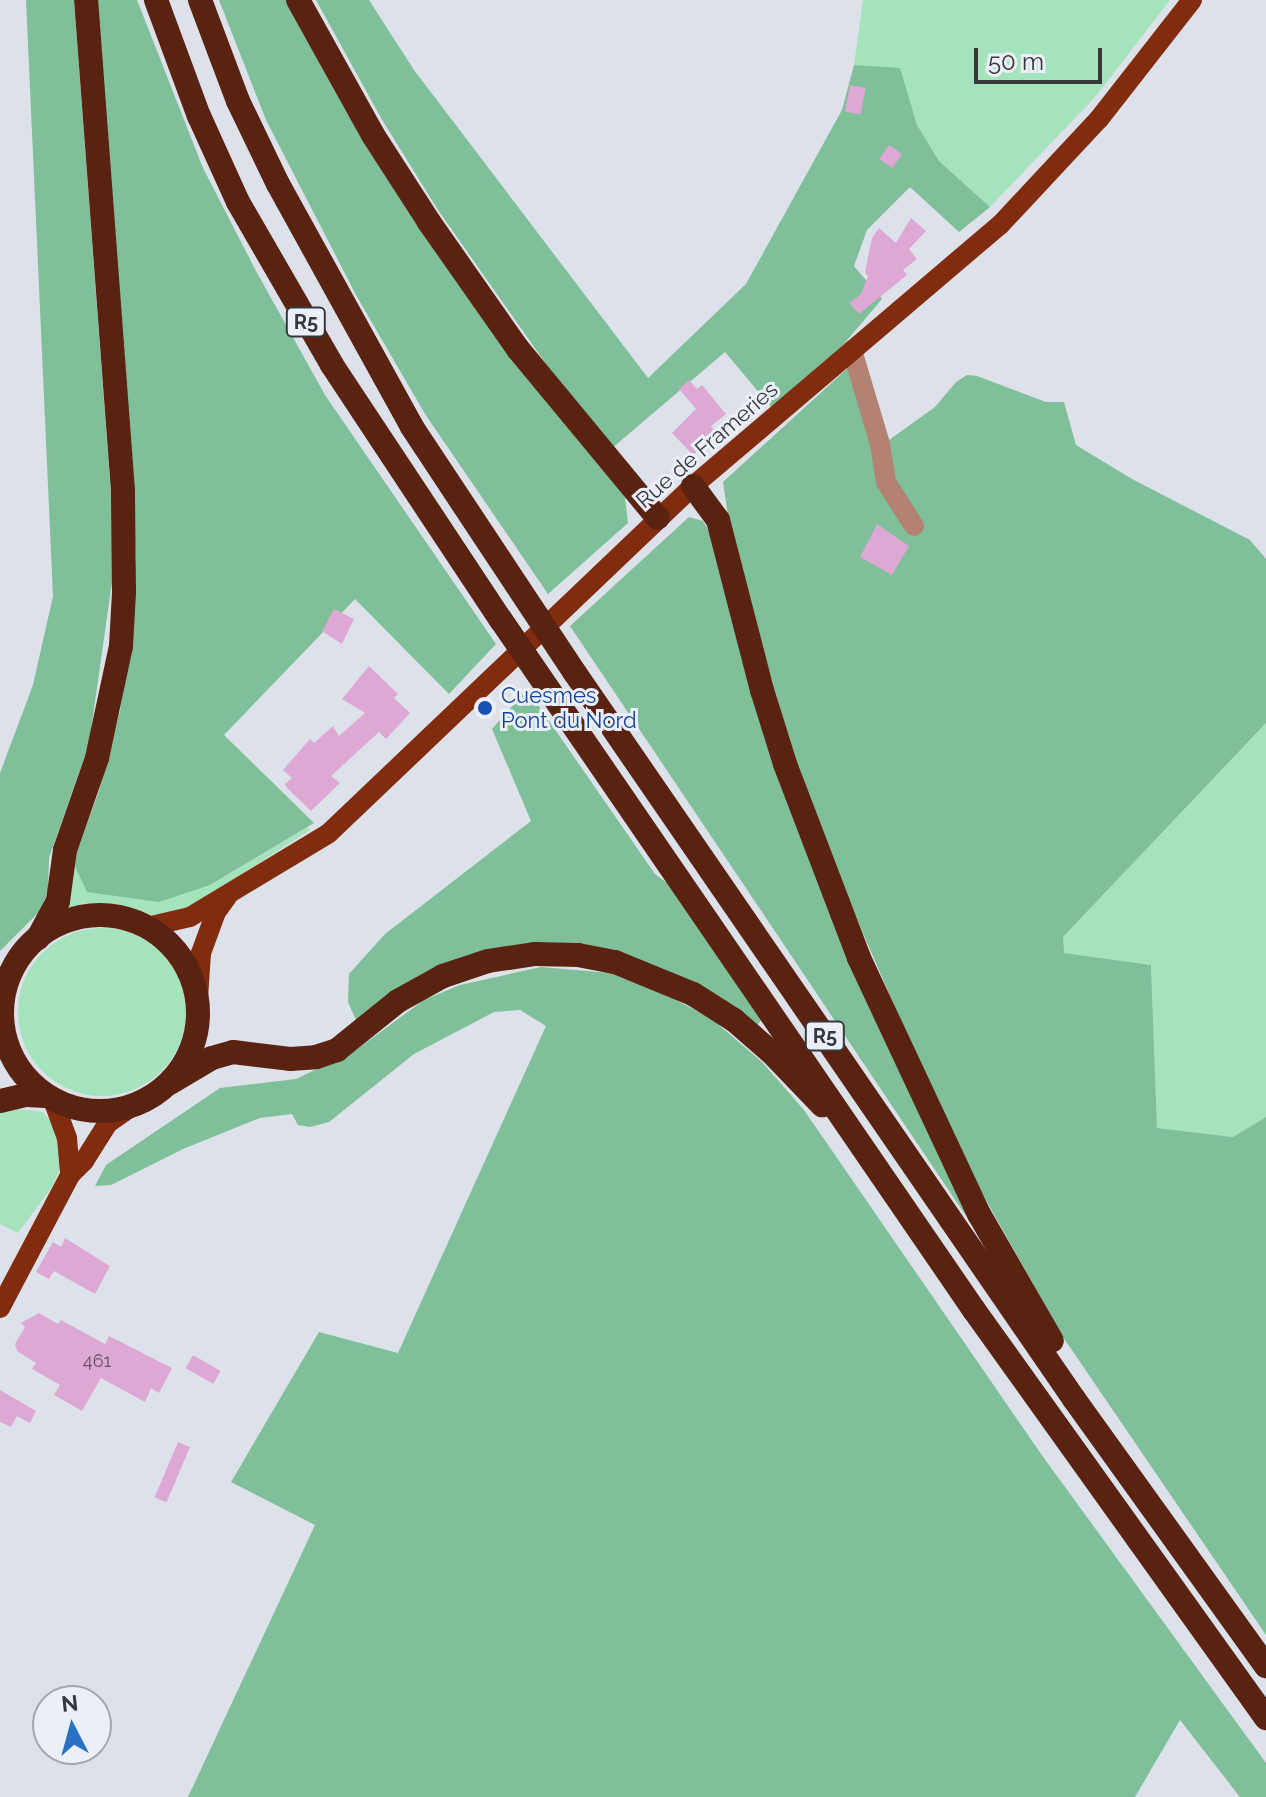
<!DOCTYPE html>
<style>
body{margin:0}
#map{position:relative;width:1266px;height:1797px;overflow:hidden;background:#dde2ea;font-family:Raleway,sans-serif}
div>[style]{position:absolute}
.green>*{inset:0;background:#a5e3bd}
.round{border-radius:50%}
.forest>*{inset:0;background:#7fbf99}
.building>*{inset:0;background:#dea8d5;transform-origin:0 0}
.minor>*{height:20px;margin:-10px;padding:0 10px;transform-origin:10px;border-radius:10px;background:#b38272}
.major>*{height:20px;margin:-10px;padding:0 10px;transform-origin:10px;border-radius:10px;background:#822c0f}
.highway>*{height:24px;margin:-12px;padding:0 12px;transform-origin:12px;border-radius:12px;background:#5a2210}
.highway>.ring{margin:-12px;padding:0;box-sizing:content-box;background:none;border:24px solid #5a2210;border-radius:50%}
.dots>*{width:22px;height:22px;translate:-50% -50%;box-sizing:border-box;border:4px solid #ebeff8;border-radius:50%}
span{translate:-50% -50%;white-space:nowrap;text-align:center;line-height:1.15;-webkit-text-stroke:6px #ebeff8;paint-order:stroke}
.number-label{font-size:18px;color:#605462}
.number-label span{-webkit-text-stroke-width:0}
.shield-label span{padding:2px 6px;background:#ebeff8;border:2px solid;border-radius:6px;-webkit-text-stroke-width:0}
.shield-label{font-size:20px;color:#36383b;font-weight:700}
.street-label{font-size:22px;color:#36383b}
.transit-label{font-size:22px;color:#164399}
.left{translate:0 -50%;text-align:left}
.north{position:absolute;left:32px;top:1685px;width:80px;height:80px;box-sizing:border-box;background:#ebeff8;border:2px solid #a3a6ac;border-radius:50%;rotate:354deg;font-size:22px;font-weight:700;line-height:32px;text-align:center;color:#36383b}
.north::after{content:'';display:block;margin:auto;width:28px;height:36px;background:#2971c2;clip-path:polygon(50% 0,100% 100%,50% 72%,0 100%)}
.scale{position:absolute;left:974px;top:48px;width:128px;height:36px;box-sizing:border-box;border:4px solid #36383b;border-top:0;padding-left:10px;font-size:24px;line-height:28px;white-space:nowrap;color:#36383b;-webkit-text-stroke:6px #ebeff8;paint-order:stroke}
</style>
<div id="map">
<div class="green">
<i style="clip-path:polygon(863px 0,1170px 0,1096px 96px,990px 207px,939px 161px,917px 125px,899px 69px,854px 65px)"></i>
<i style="clip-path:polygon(1266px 723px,1266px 1117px,1233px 1137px,1157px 1128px,1151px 965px,1063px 953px,1063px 937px)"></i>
<i style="clip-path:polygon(308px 827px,310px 830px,186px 910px,157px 916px,114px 907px,67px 911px,73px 862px,79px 873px,210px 885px)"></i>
<i class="round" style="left:18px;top:928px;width:168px;height:168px"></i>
<i style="clip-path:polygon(11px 1108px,43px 1112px,54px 1126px,63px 1161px,52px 1187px,18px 1233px,0 1224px,0 1113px)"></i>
</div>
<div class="forest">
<i style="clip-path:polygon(26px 0,74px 0,112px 509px,113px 575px,89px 744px,49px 858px,48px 891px,41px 910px,0 951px,0 773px,33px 685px,53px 596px)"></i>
<i style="clip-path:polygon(97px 0,137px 0,203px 168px,256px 271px,325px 395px,496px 644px,449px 694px,355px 599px,224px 735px,314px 823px,210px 885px,159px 902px,87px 892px,73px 862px,99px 791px,120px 711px,131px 639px,136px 557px)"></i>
<i style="clip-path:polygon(219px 0,289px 0,625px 497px,628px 523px,548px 594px,425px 414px,356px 295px,266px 120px)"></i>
<i style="clip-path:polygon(316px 0,369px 0,414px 70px,648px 378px,746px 284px,842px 110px,854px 65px,900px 68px,917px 125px,939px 161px,990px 207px,959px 232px,910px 187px,867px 230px,854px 266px,882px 299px,843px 345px,836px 363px,777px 414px,725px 352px,611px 449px,546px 364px,438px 210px,381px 118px)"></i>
<i style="clip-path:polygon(849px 367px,878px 448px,935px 407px,956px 382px,967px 375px,977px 376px,1046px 402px,1064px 402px,1076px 445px,1132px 479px,1250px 540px,1266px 559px,1266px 723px,1063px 937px,1064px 953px,1151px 965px,1157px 1128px,1233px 1137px,1266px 1117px,1266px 1635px,1063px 1337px,955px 1145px,839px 878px,790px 743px,732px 543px,723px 482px)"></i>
<i style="clip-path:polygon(689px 517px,703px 521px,711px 535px,972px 1225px,570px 626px)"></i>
<i style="clip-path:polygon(527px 689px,655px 874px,667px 883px,762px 1019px,755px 1028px,663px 971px,509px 951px,356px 1020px,348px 1002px,349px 974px,385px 934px,531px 821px,492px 729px)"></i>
<i style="clip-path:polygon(541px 967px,610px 973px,661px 992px,712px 1019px,762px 1062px,804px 1110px,1041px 1454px,1266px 1763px,1266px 1797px,1240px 1797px,1180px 1720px,1135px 1797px,188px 1797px,315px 1525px,231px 1482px,319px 1332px,398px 1353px,546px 1026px,520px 1010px,494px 1012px,414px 1054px,329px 1122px,310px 1127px,298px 1125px,292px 1114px,260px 1118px,183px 1149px,111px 1185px,95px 1186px,106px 1165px,220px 1088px,296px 1079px,356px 1050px,424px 1000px,460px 985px)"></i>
</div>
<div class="building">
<i style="left:850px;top:85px;width:16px;height:27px;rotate:11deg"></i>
<i style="left:889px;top:145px;width:16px;height:17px;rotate:35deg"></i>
<i style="clip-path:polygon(911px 218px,926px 231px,909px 249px,917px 259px,903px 270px,907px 275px,859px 314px,849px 303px,861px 294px,868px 276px,865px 272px,872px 238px,879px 228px,896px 243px)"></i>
<i style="clip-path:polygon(689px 380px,697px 389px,702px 385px,726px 414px,711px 426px,717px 433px,693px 455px,672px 433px,696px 409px,679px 389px)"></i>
<i style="clip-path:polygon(877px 524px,909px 546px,892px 575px,860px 557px)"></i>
<i style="clip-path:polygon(334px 609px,354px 619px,342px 644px,322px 631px)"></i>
<i style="clip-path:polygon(369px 666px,398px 694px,394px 698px,410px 713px,386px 739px,379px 732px,331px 776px,340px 783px,311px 811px,287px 788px,285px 784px,292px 778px,283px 770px,310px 739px,314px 743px,333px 726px,339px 736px,365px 713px,342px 699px)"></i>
<i style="clip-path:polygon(65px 1238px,110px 1266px,95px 1294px,54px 1271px,49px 1279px,36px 1272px,53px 1242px,61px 1247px)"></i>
<i style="clip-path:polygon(39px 1313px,58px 1324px,61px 1320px,105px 1344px,109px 1336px,172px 1368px,159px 1393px,151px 1388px,145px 1402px,101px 1378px,82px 1411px,54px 1395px,60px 1385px,32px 1369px,36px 1363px,17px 1351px,15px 1344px,25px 1327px,21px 1323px)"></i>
<i style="left:193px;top:1355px;width:32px;height:15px;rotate:30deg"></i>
<i style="clip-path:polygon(0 1390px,36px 1411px,30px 1423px,17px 1416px,11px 1427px,0 1422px)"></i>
<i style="left:178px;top:1442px;width:13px;height:60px;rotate:23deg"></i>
</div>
<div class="minor">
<i style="left:852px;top:350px;width:98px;rotate:73.4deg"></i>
<i style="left:880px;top:444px;width:38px;rotate:81deg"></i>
<i style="left:886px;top:482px;width:52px;rotate:57.5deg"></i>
</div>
<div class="major">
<i style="left:147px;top:927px;width:44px;rotate:-13.1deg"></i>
<i style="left:190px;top:917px;width:162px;rotate:-31.1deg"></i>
<i style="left:329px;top:833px;width:503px;rotate:-43.63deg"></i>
<i style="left:693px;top:486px;width:403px;rotate:-40.4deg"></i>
<i style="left:1000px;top:225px;width:145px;rotate:-47deg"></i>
<i style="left:1099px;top:119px;width:151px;rotate:-52deg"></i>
<i style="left:198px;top:998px;width:45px;rotate:-86.2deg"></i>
<i style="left:201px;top:953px;width:44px;rotate:-69.9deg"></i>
<i style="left:216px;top:912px;width:19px;rotate:-54deg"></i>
<i style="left:53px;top:1100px;width:40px;rotate:69.8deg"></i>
<i style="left:67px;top:1138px;width:37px;rotate:85deg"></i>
<i style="left:0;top:1308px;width:150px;rotate:-62.2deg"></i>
<i style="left:70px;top:1175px;width:20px;rotate:-45deg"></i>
<i style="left:84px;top:1161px;width:45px;rotate:-57.7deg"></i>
<i style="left:108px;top:1123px;width:28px;rotate:-35deg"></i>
</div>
<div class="highway">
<i style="left:156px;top:0;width:124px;rotate:69.7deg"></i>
<i style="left:199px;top:116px;width:94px;rotate:65.6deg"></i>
<i style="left:238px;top:202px;width:188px;rotate:60deg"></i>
<i style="left:332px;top:365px;width:306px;rotate:56.5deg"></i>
<i style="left:501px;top:620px;width:837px;rotate:55.57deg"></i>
<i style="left:974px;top:1310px;width:502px;rotate:54.41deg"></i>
<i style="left:200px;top:0;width:108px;rotate:69.4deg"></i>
<i style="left:238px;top:101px;width:92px;rotate:64.3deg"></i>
<i style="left:278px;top:184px;width:277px;rotate:61.1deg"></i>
<i style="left:412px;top:427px;width:295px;rotate:56.5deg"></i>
<i style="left:575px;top:673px;width:881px;rotate:55.5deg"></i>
<i style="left:1074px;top:1399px;width:329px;rotate:54.3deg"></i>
<i style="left:298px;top:0;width:154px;rotate:60.9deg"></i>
<i style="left:373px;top:135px;width:103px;rotate:57.2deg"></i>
<i style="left:429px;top:222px;width:155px;rotate:55deg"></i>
<i style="left:518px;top:349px;width:219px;rotate:50.4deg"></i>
<i style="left:693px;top:486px;width:42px;rotate:53.7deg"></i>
<i style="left:718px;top:520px;width:176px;rotate:75.5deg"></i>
<i style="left:762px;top:690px;width:77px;rotate:72.7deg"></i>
<i style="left:785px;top:764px;width:208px;rotate:69.1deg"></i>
<i style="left:859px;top:958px;width:283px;rotate:64.9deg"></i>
<i style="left:979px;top:1214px;width:146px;rotate:60.1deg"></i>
<i class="ring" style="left:2px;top:915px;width:172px;height:172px"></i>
<i style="left:38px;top:938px;width:42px;rotate:-61.6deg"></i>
<i style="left:58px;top:901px;width:51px;rotate:-82.2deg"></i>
<i style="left:65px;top:850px;width:97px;rotate:-70.8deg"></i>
<i style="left:97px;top:758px;width:115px;rotate:-77.9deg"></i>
<i style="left:121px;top:646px;width:54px;rotate:-86.8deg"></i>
<i style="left:124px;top:592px;width:101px;rotate:-90.6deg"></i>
<i style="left:123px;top:491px;width:492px;rotate:-94.3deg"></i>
<i style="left:170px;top:1083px;width:49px;rotate:-30.8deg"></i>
<i style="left:212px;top:1058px;width:22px;rotate:-16deg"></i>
<i style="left:233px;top:1052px;width:57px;rotate:7deg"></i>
<i style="left:290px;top:1059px;width:26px;rotate:-4deg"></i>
<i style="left:316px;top:1057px;width:22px;rotate:-18deg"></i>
<i style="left:337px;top:1050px;width:78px;rotate:-38.8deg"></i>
<i style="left:398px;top:1001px;width:51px;rotate:-29.1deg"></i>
<i style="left:443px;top:976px;width:47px;rotate:-18.4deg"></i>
<i style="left:488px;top:961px;width:48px;rotate:-8.5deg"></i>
<i style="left:535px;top:954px;width:43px;rotate:1.3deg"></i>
<i style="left:578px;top:955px;width:38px;rotate:11deg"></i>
<i style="left:615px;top:962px;width:84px;rotate:22.3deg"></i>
<i style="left:693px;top:994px;width:49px;rotate:32.4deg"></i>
<i style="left:734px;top:1020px;width:49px;rotate:40.9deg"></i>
<i style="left:771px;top:1052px;width:74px;rotate:46.1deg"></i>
<i style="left:0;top:1101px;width:27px;rotate:-13deg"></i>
<i style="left:26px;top:1095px;width:20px;rotate:3deg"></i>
</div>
<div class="dots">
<i style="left:485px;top:708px;background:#1a4fb4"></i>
</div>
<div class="number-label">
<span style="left:97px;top:1361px">461</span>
</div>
<div class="shield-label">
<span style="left:306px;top:322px">R5</span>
<span style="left:825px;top:1036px">R5</span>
</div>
<div class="street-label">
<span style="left:707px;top:445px;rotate:-41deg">Rue de Frameries</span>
</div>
<div class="transit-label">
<span class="left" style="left:501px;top:708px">Cuesmes<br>Pont du Nord</span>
</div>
<div class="north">N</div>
<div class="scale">50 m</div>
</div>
